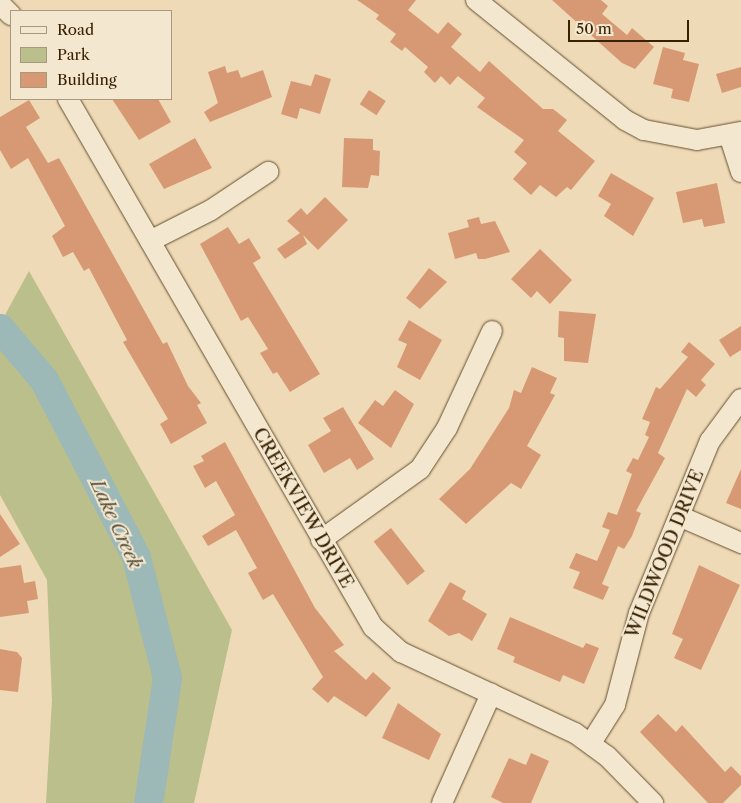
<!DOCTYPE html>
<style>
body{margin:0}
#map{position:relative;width:741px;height:803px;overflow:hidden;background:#eedab6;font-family:"Libre Caslon Text",serif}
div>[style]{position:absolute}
.green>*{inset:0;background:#bbbf8c}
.river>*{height:29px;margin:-14.5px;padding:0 14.5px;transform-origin:14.5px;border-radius:14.5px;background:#9cb8b7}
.building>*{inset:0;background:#d79974;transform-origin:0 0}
.roads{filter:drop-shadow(0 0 1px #654f2e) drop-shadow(0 0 1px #654f2e)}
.minor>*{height:20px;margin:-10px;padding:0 10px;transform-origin:10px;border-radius:10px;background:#f4e7d0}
span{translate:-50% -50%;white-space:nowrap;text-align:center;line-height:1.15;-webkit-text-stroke:4px #f4e7d0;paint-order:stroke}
.street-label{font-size:18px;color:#372101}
.water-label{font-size:19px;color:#554e38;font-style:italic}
.legend{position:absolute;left:10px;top:10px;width:162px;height:90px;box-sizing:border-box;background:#f4e7d0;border:1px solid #a8987d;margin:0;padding:6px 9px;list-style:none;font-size:15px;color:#372101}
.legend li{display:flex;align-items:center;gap:10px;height:25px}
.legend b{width:25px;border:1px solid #a8987d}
.scale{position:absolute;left:568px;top:20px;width:121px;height:22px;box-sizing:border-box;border:2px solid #372101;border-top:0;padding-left:6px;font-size:15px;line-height:18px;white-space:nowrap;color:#372101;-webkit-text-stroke:4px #f4e7d0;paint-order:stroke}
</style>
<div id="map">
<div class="green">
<i style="clip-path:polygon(29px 271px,232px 630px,194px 803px,46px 803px,52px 700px,47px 580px,0 495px,0 324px)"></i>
</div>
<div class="river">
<i style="left:0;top:328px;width:68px;rotate:49.8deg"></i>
<i style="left:44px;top:380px;width:199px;rotate:62.5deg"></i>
<i style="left:136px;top:557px;width:125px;rotate:75.6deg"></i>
<i style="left:167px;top:678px;width:126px;rotate:98.6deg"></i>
</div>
<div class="building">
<i style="clip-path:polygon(357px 0,416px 0,408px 10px,438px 34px,448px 22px,462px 34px,451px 47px,480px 72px,489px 61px,543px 109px,553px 109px,567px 120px,558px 131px,595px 161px,571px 190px,567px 187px,556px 197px,540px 185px,531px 195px,513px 179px,527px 163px,514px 152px,524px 140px,477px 107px,485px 98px,458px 76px,450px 85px,441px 76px,435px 83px,424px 72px,428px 67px,405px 47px,402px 51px,390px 42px,396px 34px,376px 19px,379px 15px)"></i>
<i style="clip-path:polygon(552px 0,601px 0,608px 6px,602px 14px,627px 35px,632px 28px,654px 47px,635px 69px,622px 63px)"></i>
<i style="clip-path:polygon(663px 47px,685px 53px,683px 60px,699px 64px,689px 102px,671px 98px,673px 89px,653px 84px)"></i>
<i style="clip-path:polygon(225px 66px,227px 73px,238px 70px,241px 78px,263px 70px,272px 97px,210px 122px,204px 112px,218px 103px,208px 72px)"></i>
<i style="clip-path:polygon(741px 67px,741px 87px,722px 93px,716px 74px)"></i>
<i style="clip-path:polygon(315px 74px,331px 79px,320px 114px,300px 108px,297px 119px,281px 114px,291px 81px,311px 86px)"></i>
<i style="left:369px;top:90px;width:20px;height:17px;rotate:33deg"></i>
<i style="clip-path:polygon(112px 99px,158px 99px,171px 122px,139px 140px)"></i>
<i style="clip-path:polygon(29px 100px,40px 118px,26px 127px,48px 163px,59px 158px,163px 344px,167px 342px,188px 386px,201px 403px,197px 405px,207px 423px,171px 444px,160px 424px,168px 419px,123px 342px,127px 340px,89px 268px,84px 271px,73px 252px,63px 257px,52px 236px,65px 226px,28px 158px,11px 169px,0 150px,0 117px)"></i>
<i style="clip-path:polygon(195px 138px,212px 168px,164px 189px,149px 164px)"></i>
<i style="clip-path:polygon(344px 138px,373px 139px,373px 150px,380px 151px,379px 176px,371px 175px,368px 188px,342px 187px)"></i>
<i style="clip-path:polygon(611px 173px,654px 198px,633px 236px,604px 216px,611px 204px,598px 196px)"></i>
<i style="clip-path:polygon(717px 183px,725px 223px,704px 227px,702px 219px,683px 223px,676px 192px)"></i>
<i style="clip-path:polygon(325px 197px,348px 220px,318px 250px,303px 235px,307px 244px,285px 259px,277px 249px,300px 233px,287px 221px,301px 208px,307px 215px)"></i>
<i style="clip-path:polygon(479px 217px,481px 224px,495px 221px,510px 252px,485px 259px,478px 259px,476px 253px,455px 259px,448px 233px,469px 227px,467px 220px)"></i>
<i style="clip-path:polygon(228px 227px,239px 244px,249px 238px,261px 258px,253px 263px,320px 374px,290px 392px,277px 372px,273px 374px,260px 353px,268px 349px,248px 317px,241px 321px,200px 244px)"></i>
<i style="clip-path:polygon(540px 249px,572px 280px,550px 304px,537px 291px,531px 298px,511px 279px)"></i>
<i style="clip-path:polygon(429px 268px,447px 282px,420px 309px,406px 298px)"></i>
<i style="clip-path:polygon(559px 311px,596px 314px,588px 363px,564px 361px,564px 338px,558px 337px)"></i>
<i style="clip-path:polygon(409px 320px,442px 340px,420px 380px,397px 367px,407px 344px,398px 340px)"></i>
<i style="clip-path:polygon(741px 326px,741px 350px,730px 357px,719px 340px)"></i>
<i style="clip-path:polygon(689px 342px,715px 364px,701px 380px,706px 385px,696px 397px,687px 389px,658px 453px,665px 458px,636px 511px,641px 513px,632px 536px,624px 549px,618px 546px,602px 584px,609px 587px,603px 600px,573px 588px,580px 572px,569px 568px,576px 553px,597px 561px,610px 530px,602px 527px,608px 512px,617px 515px,632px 474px,626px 471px,633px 458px,638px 460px,649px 437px,645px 435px,650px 422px,642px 419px,656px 387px,660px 389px,688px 357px,681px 352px)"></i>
<i style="clip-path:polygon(532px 367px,557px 378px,550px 393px,555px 395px,527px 446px,541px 455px,521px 489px,511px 483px,466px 524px,439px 499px,470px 469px,509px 408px,514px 390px,521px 393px)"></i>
<i style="clip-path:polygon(395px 390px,414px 404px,391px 448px,358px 423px,375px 400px,383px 406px)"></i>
<i style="clip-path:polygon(343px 407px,374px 459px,357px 470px,350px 458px,324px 473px,308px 445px,331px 431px,323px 418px)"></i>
<i style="clip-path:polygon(225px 442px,315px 608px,344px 645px,334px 651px,366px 680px,373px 672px,391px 688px,366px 717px,334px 696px,328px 703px,312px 689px,323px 677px,273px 594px,263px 600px,248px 573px,257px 568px,236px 530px,208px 546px,202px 536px,235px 515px,216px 481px,205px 488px,193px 466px,204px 461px,201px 456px)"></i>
<i style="clip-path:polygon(741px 469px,741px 509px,726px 503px)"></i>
<i style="clip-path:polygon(0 514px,20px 544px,0 557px)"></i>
<i style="left:391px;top:528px;width:55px;height:22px;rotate:52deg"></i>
<i style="clip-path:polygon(21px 565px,24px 583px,35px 581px,38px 599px,27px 601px,29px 613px,0 617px,0 568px)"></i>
<i style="clip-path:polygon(699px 565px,740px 585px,701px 670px,674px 658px,683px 639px,672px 634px)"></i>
<i style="clip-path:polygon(450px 582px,466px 591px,462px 599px,487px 614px,472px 641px,459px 633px,449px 636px,428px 621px)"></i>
<i style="clip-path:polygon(510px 617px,583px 648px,586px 643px,599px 648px,584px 684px,563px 675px,560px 682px,513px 662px,515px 657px,497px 649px)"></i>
<i style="clip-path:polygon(0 649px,17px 652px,22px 658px,18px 692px,0 690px)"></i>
<i style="clip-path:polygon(398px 703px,441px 734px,429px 760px,382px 738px)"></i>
<i style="clip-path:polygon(658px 714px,676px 732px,682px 725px,725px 772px,731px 766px,741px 776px,741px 785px,723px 803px,708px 803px,640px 732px)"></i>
<i style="clip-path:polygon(531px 753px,549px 761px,531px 803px,503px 803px,491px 797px,509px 758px,526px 765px)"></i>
</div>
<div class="roads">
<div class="minor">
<i style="left:476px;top:0;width:191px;rotate:38.8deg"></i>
<i style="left:625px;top:120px;width:21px;rotate:28deg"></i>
<i style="left:644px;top:130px;width:54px;rotate:10.7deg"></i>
<i style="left:697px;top:140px;width:45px;rotate:-10.3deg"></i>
<i style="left:0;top:4px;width:16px;rotate:45deg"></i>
<i style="left:68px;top:99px;width:610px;rotate:59.99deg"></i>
<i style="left:373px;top:627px;width:38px;rotate:42deg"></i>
<i style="left:401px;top:652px;width:192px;rotate:25deg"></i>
<i style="left:575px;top:733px;width:39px;rotate:36deg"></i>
<i style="left:607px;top:756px;width:66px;rotate:45.6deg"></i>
<i style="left:729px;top:135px;width:39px;rotate:72deg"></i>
<i style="left:150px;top:241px;width:68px;rotate:-26.9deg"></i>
<i style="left:211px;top:210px;width:69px;rotate:-33.7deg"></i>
<i style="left:679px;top:516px;width:68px;rotate:23.5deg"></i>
<i style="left:321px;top:540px;width:122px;rotate:-35.6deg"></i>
<i style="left:420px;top:469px;width:49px;rotate:-56.6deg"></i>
<i style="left:447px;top:428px;width:107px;rotate:-65.1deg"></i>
<i style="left:591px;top:743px;width:45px;rotate:-57.7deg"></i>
<i style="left:615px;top:705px;width:95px;rotate:-75.4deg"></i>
<i style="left:639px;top:613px;width:186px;rotate:-67.6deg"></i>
<i style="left:710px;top:441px;width:52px;rotate:-53.6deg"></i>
<i style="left:442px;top:803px;width:120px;rotate:-65.8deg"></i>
</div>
</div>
<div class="street-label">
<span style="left:303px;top:508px;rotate:60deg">CREEKVIEW DRIVE</span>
<span style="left:665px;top:554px;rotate:-68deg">WILDWOOD DRIVE</span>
</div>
<div class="water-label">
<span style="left:116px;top:524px;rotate:65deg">Lake Creek</span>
</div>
<ul class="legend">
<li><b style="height:6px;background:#f4e7d0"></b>Road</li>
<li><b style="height:14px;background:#bbbf8c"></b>Park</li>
<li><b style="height:14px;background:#d79974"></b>Building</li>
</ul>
<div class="scale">50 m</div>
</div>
